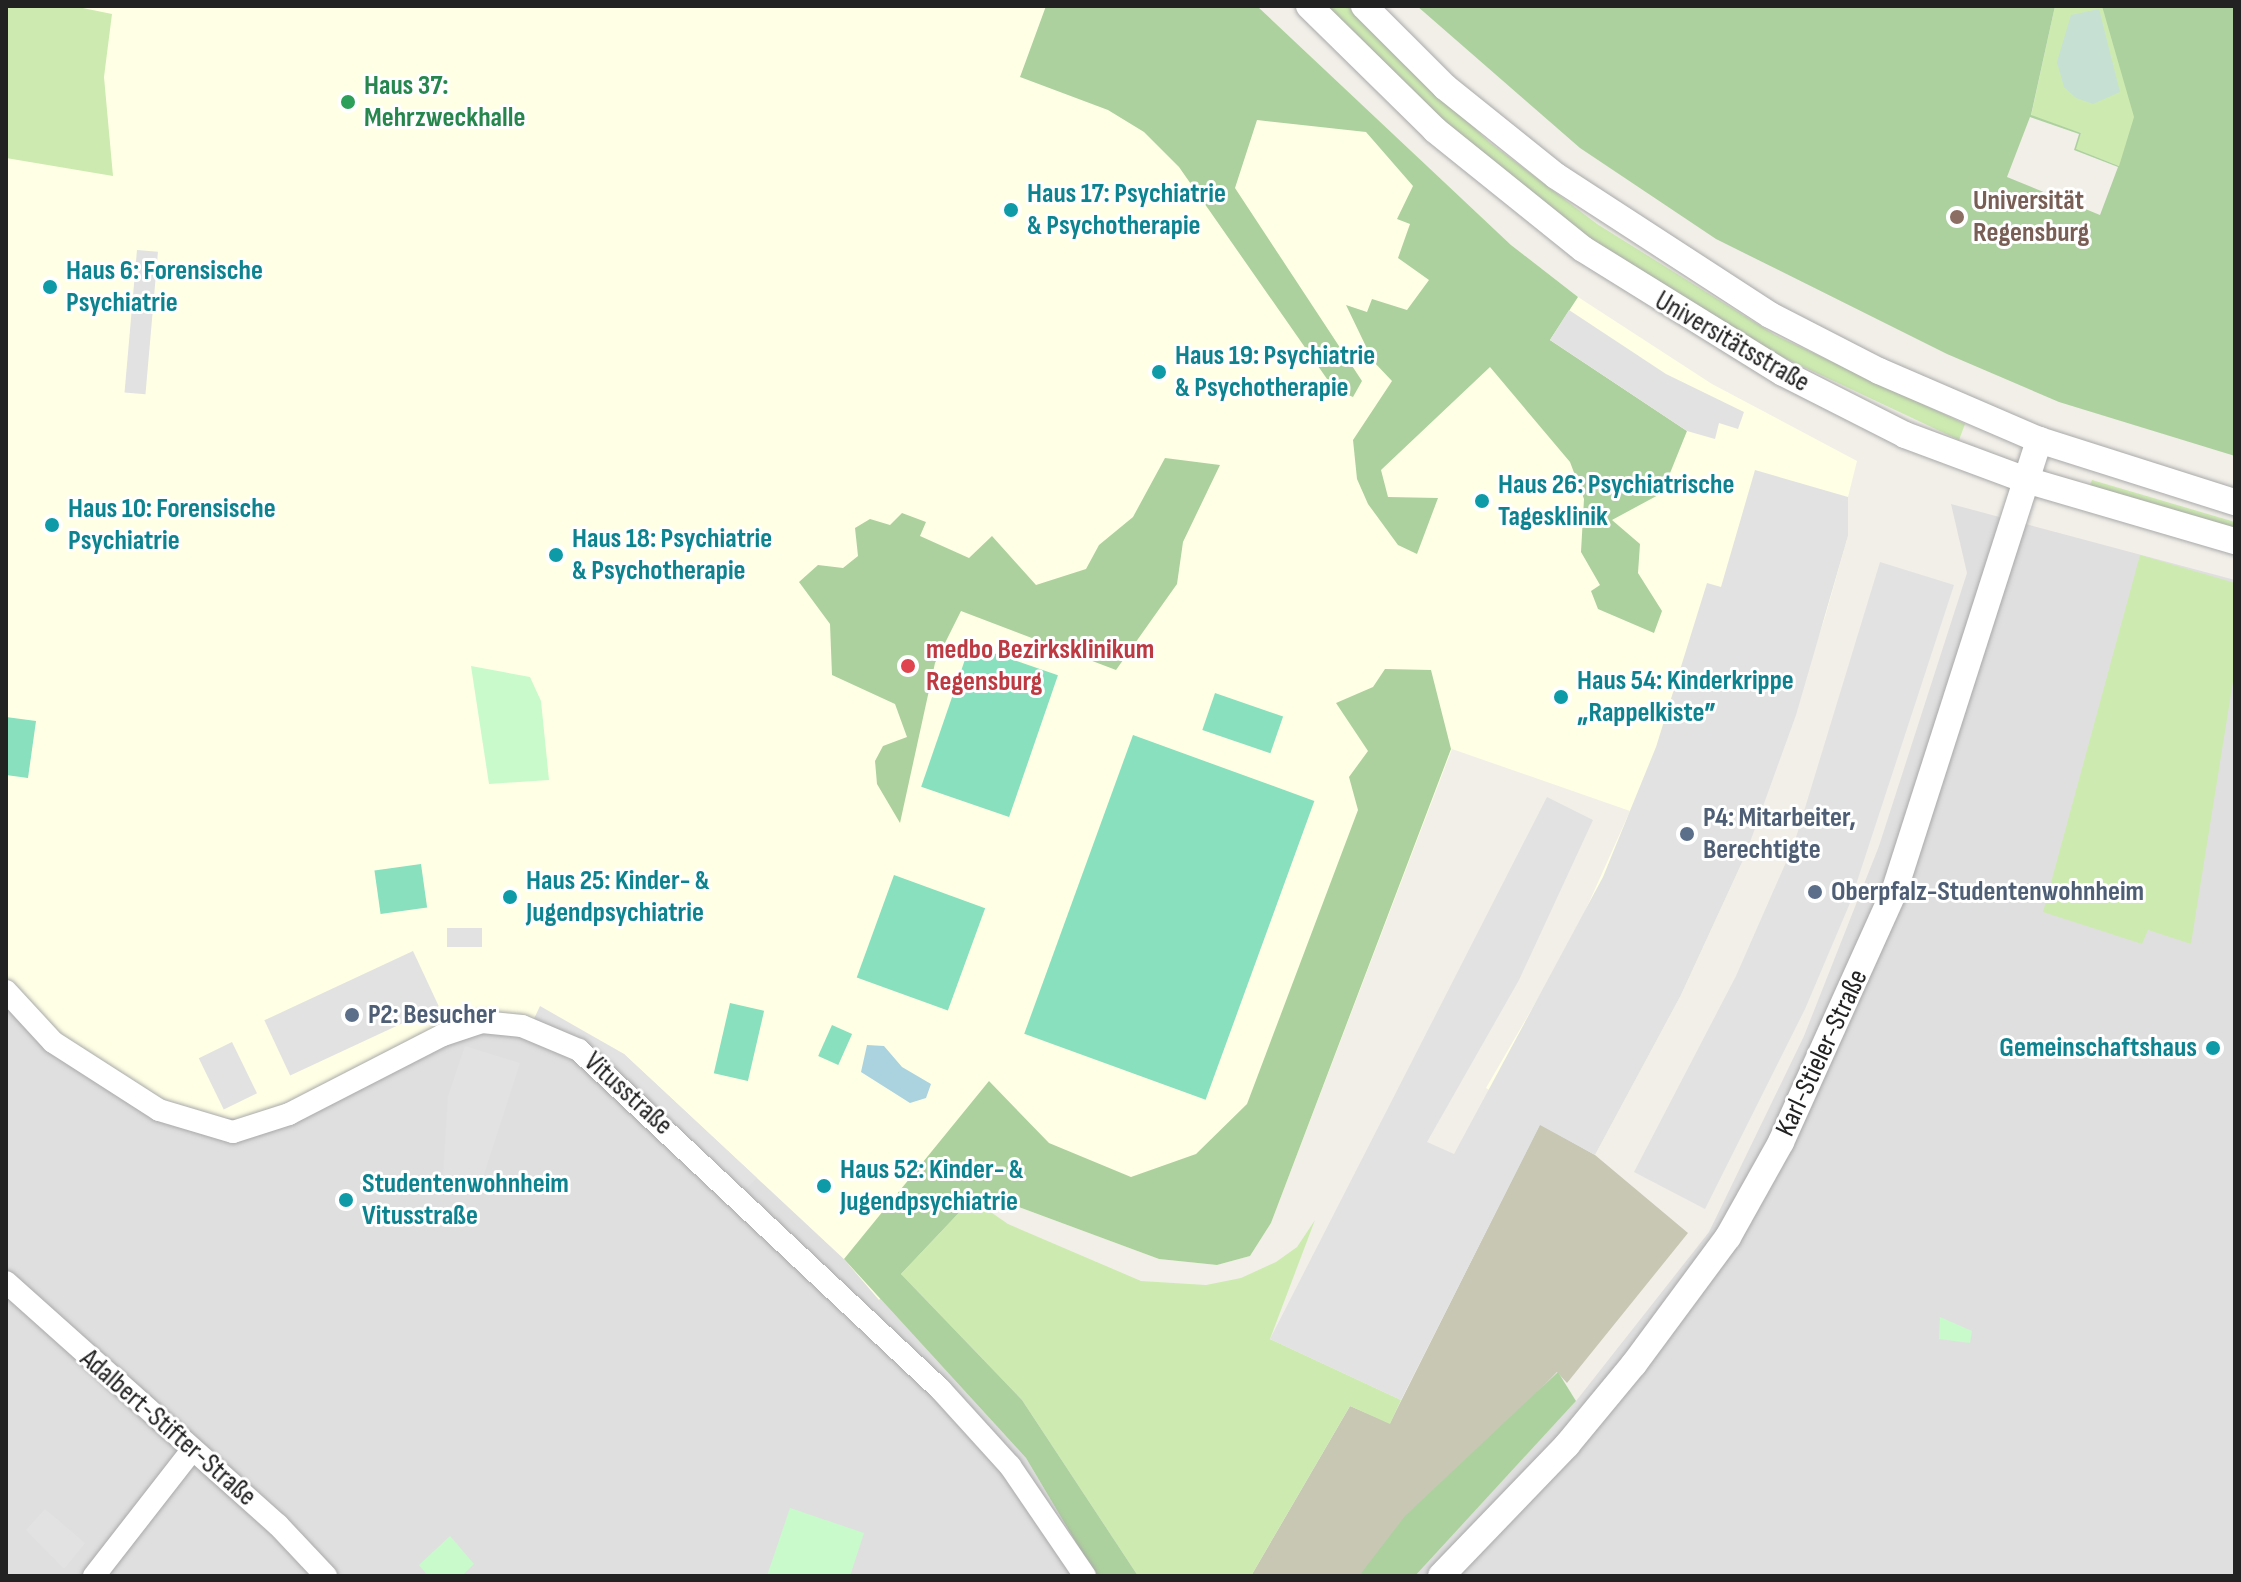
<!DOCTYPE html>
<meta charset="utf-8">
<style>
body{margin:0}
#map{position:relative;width:2241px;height:1582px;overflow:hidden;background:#f2efe9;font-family:"Sofia Sans Condensed",sans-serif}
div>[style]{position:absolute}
.residential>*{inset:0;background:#e0dfdf}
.education>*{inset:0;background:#ffffe5}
.construction>*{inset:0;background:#c7c7b4}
.grass>*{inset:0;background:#cdebb0}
.forest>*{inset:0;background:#add19e}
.wetland>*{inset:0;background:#c6e0d4}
.park>*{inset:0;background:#c8facc}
.pitch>*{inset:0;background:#88e0be;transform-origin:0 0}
.parking>*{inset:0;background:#e2e2e2;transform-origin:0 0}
.water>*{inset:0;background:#aad3df}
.roads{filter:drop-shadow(0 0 2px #a9a9a9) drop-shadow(0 0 2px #a9a9a9)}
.minor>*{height:22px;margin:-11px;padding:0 11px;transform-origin:11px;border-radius:11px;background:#fff}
.tertiary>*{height:26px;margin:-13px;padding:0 13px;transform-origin:13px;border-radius:13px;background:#fff}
.dots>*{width:22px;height:22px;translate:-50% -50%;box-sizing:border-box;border:4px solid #fff;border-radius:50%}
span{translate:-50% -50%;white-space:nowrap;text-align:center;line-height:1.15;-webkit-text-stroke:6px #fff;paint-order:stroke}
.leisure-label{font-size:28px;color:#27864d;font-weight:700}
.left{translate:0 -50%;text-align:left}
.culture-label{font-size:28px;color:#0d838f;font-weight:700}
.right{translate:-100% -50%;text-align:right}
.education-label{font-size:28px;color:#785e54;font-weight:700}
.street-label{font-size:28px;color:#222}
.health-label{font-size:28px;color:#be3a42;font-weight:700}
.service-label{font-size:28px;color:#4e5e75;font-weight:700}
.frame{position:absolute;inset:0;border:8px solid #222;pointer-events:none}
</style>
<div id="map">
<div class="residential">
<i style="clip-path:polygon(1951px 504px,2235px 580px,2235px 1576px,1415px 1576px,1576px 1401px,1709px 1232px,1804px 1036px,1879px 846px,1967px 573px)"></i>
<i style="clip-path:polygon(6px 979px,57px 1034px,269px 1111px,465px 1016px,500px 1013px,624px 1054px,844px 1259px,1026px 1458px,1096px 1576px,6px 1576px)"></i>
</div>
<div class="education">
<i style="clip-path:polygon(6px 6px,1257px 6px,1511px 245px,1578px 297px,1712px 384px,1857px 461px,1848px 497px,1848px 536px,1825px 617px,1745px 856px,1681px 995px,1595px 1155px,1486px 1088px,1573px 938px,1630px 811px,1452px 749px,1271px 1223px,1250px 1256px,1217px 1265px,1159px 1259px,1016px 1206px,972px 1199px,879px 1300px,844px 1259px,624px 1054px,540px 1007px,533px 1021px,500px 1013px,465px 1016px,269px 1111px,238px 1119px,200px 1116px,163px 1101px,57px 1034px,6px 979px)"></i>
</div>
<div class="construction">
<i style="clip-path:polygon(1540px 1124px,1595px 1155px,1688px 1233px,1567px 1383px,1557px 1372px,1359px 1576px,1251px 1576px,1350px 1406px,1390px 1423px)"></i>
</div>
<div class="grass">
<i style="clip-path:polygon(6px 6px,73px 6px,112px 14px,104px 77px,113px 176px,6px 158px)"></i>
<i style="clip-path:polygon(1322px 6px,1347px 6px,1489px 142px,1597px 224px,1775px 335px,1965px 424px,1959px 440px,1770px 351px,1588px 238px,1480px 155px)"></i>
<i style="clip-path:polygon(2055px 6px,2235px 6px,2140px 174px,2075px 149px,2081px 133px,2031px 116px)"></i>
<i style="clip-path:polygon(2092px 480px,2235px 522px,2235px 528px,2089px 487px)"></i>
<i style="clip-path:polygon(2140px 555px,2235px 583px,2235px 669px,2191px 944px,2148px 930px,2142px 944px,2043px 912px)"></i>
<i style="clip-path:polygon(972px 1199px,1008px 1224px,1141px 1281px,1206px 1285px,1241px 1278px,1276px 1262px,1297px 1247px,1315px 1220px,1270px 1339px,1401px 1400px,1390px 1424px,1350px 1406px,1251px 1576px,1138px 1576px,1022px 1400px,901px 1274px)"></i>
</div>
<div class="forest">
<i style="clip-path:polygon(1046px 6px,1257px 6px,1511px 245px,1578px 297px,1550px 340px,1687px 431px,1662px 493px,1612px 520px,1640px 544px,1638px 573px,1662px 611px,1654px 633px,1598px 609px,1591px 591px,1600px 585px,1581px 552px,1584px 499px,1570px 462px,1490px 367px,1381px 470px,1388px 497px,1438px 498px,1417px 554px,1398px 545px,1368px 504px,1357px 479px,1353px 440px,1392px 381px,1373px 361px,1346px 305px,1367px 312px,1372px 299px,1407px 310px,1429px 280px,1398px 258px,1410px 224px,1397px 219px,1413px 186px,1366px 132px,1257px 120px,1235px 188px,1362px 381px,1353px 397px,1334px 389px,1179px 167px,1144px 132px,1108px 110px,1020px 77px)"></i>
<i style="clip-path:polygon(evenodd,1417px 6px,2055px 6px,2031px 115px,2081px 133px,2076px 149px,2119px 166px,2134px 117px,2102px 6px,2235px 6px,2235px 456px,2059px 402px,1947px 354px,1716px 239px,1580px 148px,1417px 6px,2030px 117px,2079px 134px,2074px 150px,2118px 167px,2100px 215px,2007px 177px,2030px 117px)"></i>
<i style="clip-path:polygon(1165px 458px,1220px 465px,1183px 542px,1177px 584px,1116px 670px,961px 611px,935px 663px,900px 823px,877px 784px,875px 761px,883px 746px,907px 737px,895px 704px,832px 675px,830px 624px,799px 582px,818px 565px,843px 568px,858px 556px,855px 528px,870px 519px,890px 525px,902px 513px,926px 522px,920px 536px,969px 558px,992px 536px,1036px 585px,1086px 569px,1099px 545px,1133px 517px)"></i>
<i style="clip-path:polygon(1385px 669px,1431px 670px,1451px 749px,1271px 1223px,1250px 1256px,1217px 1265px,1159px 1259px,1016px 1206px,972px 1199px,901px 1274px,1022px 1400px,1138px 1576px,1096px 1576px,1026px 1458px,844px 1259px,989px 1081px,1049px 1143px,1131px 1177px,1196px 1154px,1247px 1104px,1358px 810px,1349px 777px,1368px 751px,1336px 703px,1373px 687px)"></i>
<i style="clip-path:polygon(1558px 1372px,1576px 1401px,1415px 1576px,1359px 1576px,1405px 1516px)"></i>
</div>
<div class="wetland">
<i style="clip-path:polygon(2099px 9px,2120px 92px,2093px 104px,2076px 98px,2064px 87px,2057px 62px,2071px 15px)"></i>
</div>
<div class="park">
<i style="clip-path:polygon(471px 666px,530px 677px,541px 701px,549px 780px,489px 784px)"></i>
<i style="clip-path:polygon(1940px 1317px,1972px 1331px,1970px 1343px,1939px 1339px)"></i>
<i style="clip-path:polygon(790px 1508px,864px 1533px,850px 1576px,767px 1576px)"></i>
<i style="clip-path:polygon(450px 1536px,474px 1564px,462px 1576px,428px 1576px,419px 1565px)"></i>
</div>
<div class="pitch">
<i style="left:970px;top:645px;width:93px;height:150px;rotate:19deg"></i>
<i style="left:1215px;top:693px;width:72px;height:39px;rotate:19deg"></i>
<i style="clip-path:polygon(6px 717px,36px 721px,28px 778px,6px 775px)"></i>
<i style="left:1133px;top:735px;width:193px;height:318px;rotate:20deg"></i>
<i style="left:421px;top:864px;width:44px;height:47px;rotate:82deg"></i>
<i style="left:894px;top:875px;width:97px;height:109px;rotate:20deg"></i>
<i style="left:730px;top:1003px;width:35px;height:72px;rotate:13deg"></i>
<i style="left:832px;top:1025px;width:22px;height:34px;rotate:24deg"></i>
</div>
<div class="parking">
<i style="left:137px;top:250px;width:21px;height:143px;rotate:5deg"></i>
<i style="clip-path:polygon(1569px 310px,1666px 374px,1744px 412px,1738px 429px,1719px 423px,1715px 439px,1687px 431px,1550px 340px)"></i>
<i style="clip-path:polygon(1755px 470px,1848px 497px,1848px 536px,1796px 715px,1745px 856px,1681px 995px,1595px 1155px,1540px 1125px,1401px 1400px,1270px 1339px,1547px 797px,1593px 820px,1519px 980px,1427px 1142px,1454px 1154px,1603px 877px,1656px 747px,1707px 583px,1721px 587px)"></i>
<i style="clip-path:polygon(1880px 562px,1954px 585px,1850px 903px,1805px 1009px,1705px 1209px,1634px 1172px,1736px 976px,1794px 844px)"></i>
<i style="left:447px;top:928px;width:35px;height:19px"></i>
<i style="left:413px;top:951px;width:61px;height:164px;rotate:65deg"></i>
<i style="clip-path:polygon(540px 1006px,624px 1054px,757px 1178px,745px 1190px,608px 1061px,533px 1021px)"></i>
<i style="left:232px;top:1042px;width:57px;height:37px;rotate:64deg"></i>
<i style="clip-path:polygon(465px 1046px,520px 1063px,480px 1187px,443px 1176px,448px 1096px)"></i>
<i style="clip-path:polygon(45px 1509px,85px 1543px,64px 1569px,26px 1530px)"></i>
</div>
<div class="water">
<i style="clip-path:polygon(867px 1045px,884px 1046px,902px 1067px,931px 1084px,926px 1098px,910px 1103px,861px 1072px)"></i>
</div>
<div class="roads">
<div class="minor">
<i style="left:6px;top:991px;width:69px;rotate:47.3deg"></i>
<i style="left:53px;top:1042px;width:126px;rotate:32.7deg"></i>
<i style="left:159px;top:1110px;width:77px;rotate:16.6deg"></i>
<i style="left:233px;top:1132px;width:59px;rotate:-17.8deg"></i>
<i style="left:289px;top:1114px;width:173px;rotate:-27.2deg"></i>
<i style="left:443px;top:1035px;width:41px;rotate:-18.4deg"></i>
<i style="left:482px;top:1022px;width:40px;rotate:5.7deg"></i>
<i style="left:522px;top:1026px;width:62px;rotate:22.8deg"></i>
<i style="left:579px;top:1050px;width:497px;rotate:43.2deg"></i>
<i style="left:941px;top:1390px;width:103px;rotate:47.8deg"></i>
<i style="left:1010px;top:1466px;width:133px;rotate:55.7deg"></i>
<i style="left:6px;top:1282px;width:365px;rotate:41.8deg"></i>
<i style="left:278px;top:1525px;width:70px;rotate:46.7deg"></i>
<i style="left:94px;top:1576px;width:160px;rotate:-52.1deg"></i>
</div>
<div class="tertiary">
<i style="left:1309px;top:6px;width:177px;rotate:44.5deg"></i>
<i style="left:1435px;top:130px;width:190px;rotate:38.8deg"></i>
<i style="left:1583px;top:249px;width:235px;rotate:31.8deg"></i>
<i style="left:1783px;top:373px;width:137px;rotate:26.9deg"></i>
<i style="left:1905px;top:435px;width:129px;rotate:20.4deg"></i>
<i style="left:2026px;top:480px;width:218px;rotate:16.3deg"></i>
<i style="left:1364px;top:6px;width:115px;rotate:45deg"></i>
<i style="left:1445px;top:87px;width:142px;rotate:38.7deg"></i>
<i style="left:1556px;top:176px;width:255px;rotate:33deg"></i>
<i style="left:1770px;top:315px;width:123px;rotate:27.2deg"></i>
<i style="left:1879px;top:371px;width:174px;rotate:23.3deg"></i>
<i style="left:2039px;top:440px;width:206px;rotate:17.6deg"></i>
<i style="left:1441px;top:1576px;width:182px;rotate:-46.1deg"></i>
<i style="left:1567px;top:1445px;width:105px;rotate:-50.4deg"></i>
<i style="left:1634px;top:1364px;width:158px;rotate:-53.5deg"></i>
<i style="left:1728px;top:1237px;width:109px;rotate:-60.8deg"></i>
<i style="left:1781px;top:1142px;width:274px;rotate:-65.7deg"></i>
<i style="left:1894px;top:892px;width:475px;rotate:-72.2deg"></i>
</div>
</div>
<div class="dots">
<i style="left:348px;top:102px;background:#2e9e5b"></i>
<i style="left:1011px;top:210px;background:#0f9aa8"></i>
<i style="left:1957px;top:217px;background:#8d6e63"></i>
<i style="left:50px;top:287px;background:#0f9aa8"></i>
<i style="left:1159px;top:372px;background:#0f9aa8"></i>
<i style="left:1482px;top:501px;background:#0f9aa8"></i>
<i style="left:52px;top:525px;background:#0f9aa8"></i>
<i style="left:556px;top:555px;background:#0f9aa8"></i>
<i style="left:908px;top:666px;background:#e0444e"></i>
<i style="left:1561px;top:697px;background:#0f9aa8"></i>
<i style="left:1687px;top:834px;background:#5c6f8a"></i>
<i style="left:1815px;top:892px;background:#5c6f8a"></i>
<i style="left:510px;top:897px;background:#0f9aa8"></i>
<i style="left:352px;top:1015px;background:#5c6f8a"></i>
<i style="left:2213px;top:1048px;background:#0f9aa8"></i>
<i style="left:824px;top:1186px;background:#0f9aa8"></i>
<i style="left:346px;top:1200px;background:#0f9aa8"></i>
</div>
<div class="leisure-label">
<span class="left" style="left:364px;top:102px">Haus 37:<br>Mehrzweckhalle</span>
</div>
<div class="culture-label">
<span class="left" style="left:1027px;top:210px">Haus 17: Psychiatrie<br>&amp; Psychotherapie</span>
<span class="left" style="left:66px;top:287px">Haus 6: Forensische<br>Psychiatrie</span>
<span class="left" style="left:1175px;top:372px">Haus 19: Psychiatrie<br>&amp; Psychotherapie</span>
<span class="left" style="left:1498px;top:501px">Haus 26: Psychiatrische<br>Tagesklinik</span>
<span class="left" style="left:68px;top:525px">Haus 10: Forensische<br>Psychiatrie</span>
<span class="left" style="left:572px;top:555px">Haus 18: Psychiatrie<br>&amp; Psychotherapie</span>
<span class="left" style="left:1577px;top:697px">Haus 54: Kinderkrippe<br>„Rappelkiste”</span>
<span class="left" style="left:526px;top:897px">Haus 25: Kinder- &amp;<br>Jugendpsychiatrie</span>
<span class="right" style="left:2197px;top:1048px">Gemeinschaftshaus</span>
<span class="left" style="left:840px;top:1186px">Haus 52: Kinder- &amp;<br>Jugendpsychiatrie</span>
<span class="left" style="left:362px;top:1200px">Studentenwohnheim<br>Vitusstraße</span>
</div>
<div class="education-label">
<span class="left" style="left:1973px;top:217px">Universität<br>Regensburg</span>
</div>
<div class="street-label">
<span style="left:1732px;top:342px;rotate:30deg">Universitätsstraße</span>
<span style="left:1822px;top:1053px;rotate:-65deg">Karl-Stieler-Straße</span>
<span style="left:628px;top:1094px;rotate:42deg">Vitusstraße</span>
<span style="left:168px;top:1428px;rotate:41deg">Adalbert-Stifter-Straße</span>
</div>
<div class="health-label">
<span class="left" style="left:926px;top:666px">medbo Bezirksklinikum<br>Regensburg</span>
</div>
<div class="service-label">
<span class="left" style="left:1703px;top:834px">P4: Mitarbeiter,<br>Berechtigte</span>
<span class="left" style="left:1831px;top:892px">Oberpfalz-Studentenwohnheim</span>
<span class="left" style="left:368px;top:1015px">P2: Besucher</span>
</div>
<div class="frame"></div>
</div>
